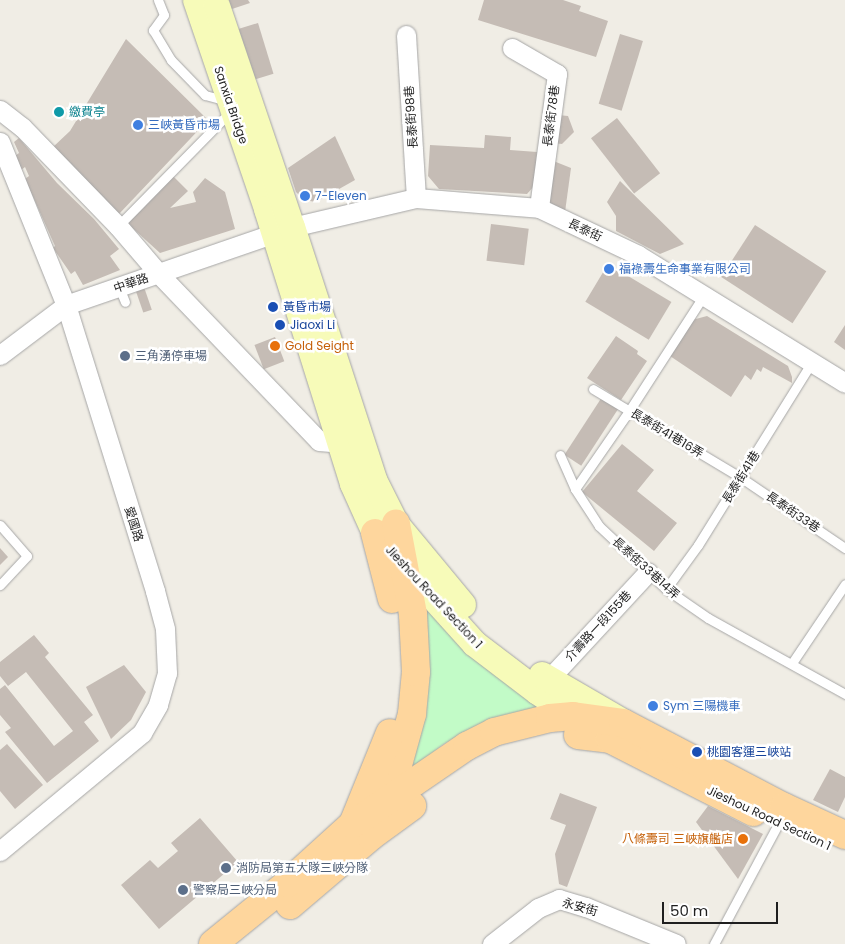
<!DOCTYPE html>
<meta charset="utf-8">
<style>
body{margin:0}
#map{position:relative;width:845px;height:944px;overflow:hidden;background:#f0ede5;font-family:Poppins,"Noto Sans TC",sans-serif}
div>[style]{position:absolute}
.park>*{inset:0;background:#c2fbc7}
.building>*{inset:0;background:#c5bcb5;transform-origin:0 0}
.roads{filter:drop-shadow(0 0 1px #a6a6a6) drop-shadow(0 0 1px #a6a6a6)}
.lane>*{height:9px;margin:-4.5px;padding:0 4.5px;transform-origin:4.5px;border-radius:4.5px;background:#fff}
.street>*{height:19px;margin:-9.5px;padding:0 9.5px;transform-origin:9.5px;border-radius:9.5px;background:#fff}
.secondary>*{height:26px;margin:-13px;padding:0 13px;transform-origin:13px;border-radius:13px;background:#f7fbb9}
.primary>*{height:28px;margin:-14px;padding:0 14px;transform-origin:14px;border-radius:14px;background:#fed69d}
.dots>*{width:14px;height:14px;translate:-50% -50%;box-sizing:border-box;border:2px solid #fff;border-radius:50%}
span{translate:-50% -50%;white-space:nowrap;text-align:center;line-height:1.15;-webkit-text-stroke:5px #fff;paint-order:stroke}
.street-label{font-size:12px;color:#1f1f1f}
.culture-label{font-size:12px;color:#0d838f}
.left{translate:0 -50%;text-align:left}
.shop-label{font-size:12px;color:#366cbe}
.transit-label{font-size:12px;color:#164399}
.food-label{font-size:12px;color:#c56008}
.right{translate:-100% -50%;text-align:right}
.service-label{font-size:12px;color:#4e5e75}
.scale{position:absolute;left:662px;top:902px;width:116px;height:22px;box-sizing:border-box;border:2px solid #1f1f1f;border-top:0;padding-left:6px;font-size:15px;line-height:18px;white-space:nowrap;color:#1f1f1f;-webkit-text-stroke:4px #fff;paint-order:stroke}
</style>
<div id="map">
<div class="park">
<i style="clip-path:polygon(421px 597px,548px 709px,480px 724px,442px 745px,401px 781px)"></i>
</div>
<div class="building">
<i style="clip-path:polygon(223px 0,248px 0,250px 3px,226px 11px)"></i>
<i style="clip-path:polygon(484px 0,563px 0,581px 6px,579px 11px,608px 21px,596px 57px,478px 20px)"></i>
<i style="left:258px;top:23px;width:53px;height:24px;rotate:73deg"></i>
<i style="left:620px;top:34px;width:24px;height:73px;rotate:17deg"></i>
<i style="clip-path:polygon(126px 39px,208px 120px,119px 214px,52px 148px,70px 131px)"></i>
<i style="clip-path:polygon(558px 115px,568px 116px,574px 132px,562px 144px,553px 143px)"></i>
<i style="left:617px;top:118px;width:70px;height:33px;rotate:52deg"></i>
<i style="clip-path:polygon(485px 135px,511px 137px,510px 150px,537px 152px,535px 185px,527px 194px,439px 189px,428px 176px,430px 145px,484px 148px)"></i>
<i style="clip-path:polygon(335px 136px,355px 180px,316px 202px,304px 200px,296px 192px,288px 168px)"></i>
<i style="clip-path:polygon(19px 138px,57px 183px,94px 219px,119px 249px,110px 256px,120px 270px,83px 285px,75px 271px,71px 274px,53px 248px,55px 246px,25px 179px,29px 176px,25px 167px,21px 170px,15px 156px,19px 153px,14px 142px)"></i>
<i style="clip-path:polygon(551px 160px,571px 168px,565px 212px,546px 203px)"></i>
<i style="clip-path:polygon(173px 176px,188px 191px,170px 208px,196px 202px,193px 192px,205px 178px,225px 192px,235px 229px,160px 253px,127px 223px)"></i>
<i style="clip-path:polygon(620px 181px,684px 244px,660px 254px,616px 231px,616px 216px,607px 202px)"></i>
<i style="left:491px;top:224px;width:38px;height:37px;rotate:7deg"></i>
<i style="left:755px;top:225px;width:85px;height:62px;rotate:33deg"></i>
<i style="left:608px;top:264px;width:74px;height:44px;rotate:31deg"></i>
<i style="left:144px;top:287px;width:24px;height:9px;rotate:71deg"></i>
<i style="clip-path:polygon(707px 316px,788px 366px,792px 377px,792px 383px,763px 367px,761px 372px,757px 369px,751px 380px,745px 375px,731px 397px,670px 356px,692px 320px)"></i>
<i style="clip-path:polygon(845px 325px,845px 350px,834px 342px)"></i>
<i style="clip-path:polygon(616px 336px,638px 351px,637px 354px,647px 361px,621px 400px,587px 378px)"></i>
<i style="left:275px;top:337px;width:26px;height:22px;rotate:69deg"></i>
<i style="left:602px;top:397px;width:20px;height:69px;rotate:33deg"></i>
<i style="clip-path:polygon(622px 444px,654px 470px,637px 491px,677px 523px,654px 551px,582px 492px)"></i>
<i style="clip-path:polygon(0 548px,8px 557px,0 565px)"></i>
<i style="clip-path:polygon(34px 635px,49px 653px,45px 657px,93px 715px,84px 722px,99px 741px,47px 783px,5px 732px,11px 728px,0 715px,0 689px,5px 685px,54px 746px,73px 731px,26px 672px,8px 686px,0 676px,0 662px)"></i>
<i style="clip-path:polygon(124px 665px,146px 692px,131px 720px,111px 739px,86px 687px)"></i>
<i style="clip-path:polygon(7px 744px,43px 785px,15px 809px,0 791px,0 750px)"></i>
<i style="clip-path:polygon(830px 769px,845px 777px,845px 797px,838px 812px,813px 800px)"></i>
<i style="clip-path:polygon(560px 793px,597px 807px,567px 887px,559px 884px,555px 854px,566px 825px,550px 819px)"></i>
<i style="clip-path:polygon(708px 806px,763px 834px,738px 879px,696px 822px)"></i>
<i style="clip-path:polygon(200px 818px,238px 862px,159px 929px,121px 885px,150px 860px,158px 868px,178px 851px,171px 843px)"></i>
</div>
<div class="roads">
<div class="lane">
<i style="left:158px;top:0;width:16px;rotate:68deg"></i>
<i style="left:164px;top:15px;width:19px;rotate:126deg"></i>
<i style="left:153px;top:30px;width:35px;rotate:59deg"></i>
<i style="left:171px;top:60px;width:49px;rotate:45.8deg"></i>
<i style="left:205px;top:95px;width:23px;rotate:15deg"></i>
<i style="left:118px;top:226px;width:160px;rotate:-45.5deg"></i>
<i style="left:119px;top:287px;width:16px;rotate:68deg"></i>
<i style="left:593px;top:389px;width:171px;rotate:30.9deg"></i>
<i style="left:740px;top:477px;width:127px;rotate:34.1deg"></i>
<i style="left:560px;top:455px;width:37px;rotate:66deg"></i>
<i style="left:575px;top:489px;width:44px;rotate:57deg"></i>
<i style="left:599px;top:526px;width:92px;rotate:43.2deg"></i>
<i style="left:666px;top:589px;width:51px;rotate:34.6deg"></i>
<i style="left:708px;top:618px;width:157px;rotate:29deg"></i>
<i style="left:575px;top:489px;width:95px;rotate:-55.3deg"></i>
<i style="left:629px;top:411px;width:138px;rotate:-57.1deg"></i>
<i style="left:0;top:525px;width:41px;rotate:48.9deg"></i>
<i style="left:27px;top:556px;width:40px;rotate:133deg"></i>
<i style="left:666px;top:589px;width:54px;rotate:-54deg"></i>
<i style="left:698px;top:545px;width:216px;rotate:-58.1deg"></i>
<i style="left:792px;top:663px;width:95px;rotate:-56.1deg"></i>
<i style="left:714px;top:944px;width:136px;rotate:-61.9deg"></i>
</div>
<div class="street">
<i style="left:406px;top:35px;width:163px;rotate:86.5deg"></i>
<i style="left:512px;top:48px;width:52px;rotate:30deg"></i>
<i style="left:557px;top:74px;width:135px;rotate:97.7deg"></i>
<i style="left:0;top:110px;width:28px;rotate:38deg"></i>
<i style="left:22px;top:127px;width:138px;rotate:45.9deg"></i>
<i style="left:118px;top:226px;width:63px;rotate:49.5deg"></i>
<i style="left:159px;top:274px;width:231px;rotate:46.2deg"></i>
<i style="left:319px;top:441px;width:21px;rotate:5deg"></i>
<i style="left:0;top:142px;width:176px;rotate:68deg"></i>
<i style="left:66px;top:305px;width:300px;rotate:72.7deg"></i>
<i style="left:155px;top:591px;width:39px;rotate:75deg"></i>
<i style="left:165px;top:629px;width:44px;rotate:87.4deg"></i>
<i style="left:167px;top:673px;width:33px;rotate:106deg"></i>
<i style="left:158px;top:705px;width:32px;rotate:120deg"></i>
<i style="left:142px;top:733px;width:185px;rotate:140.3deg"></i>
<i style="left:0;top:355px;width:83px;rotate:-37.1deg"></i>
<i style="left:66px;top:305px;width:239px;rotate:-19deg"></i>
<i style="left:292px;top:227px;width:127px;rotate:-13.2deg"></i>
<i style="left:416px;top:198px;width:123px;rotate:4.6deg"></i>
<i style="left:539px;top:208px;width:110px;rotate:25.4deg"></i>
<i style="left:638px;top:255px;width:243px;rotate:31.7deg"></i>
<i style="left:548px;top:680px;width:147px;rotate:-47.2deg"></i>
<i style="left:492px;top:944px;width:58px;rotate:-38deg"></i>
<i style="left:538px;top:908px;width:23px;rotate:-23deg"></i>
<i style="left:559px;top:899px;width:28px;rotate:17deg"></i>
<i style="left:586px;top:907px;width:97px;rotate:22.3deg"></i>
</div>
<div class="secondary">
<i style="left:196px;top:0;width:221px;rotate:71.2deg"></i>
<i style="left:267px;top:209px;width:288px;rotate:72.6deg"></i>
<i style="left:353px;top:484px;width:54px;rotate:65.8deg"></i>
<i style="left:375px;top:533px;width:149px;rotate:48deg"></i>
<i style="left:475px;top:644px;width:79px;rotate:37.3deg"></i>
<i style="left:538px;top:692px;width:55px;rotate:34deg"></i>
<i style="left:217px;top:6px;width:233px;rotate:71.3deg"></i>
<i style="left:292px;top:227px;width:266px;rotate:72deg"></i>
<i style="left:374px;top:480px;width:49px;rotate:63.4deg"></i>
<i style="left:396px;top:524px;width:105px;rotate:50.4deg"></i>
<i style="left:542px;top:675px;width:94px;rotate:30.1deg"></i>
</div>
<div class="primary">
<i style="left:375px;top:533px;width:68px;rotate:75.6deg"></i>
<i style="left:578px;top:735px;width:32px;rotate:7deg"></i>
<i style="left:610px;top:739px;width:161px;rotate:27deg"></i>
<i style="left:383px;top:807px;width:26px;rotate:-67deg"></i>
<i style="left:393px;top:783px;width:72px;rotate:-74.6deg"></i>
<i style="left:412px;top:714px;width:42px;rotate:-84.6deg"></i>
<i style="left:416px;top:672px;width:58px;rotate:-93deg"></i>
<i style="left:413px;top:614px;width:92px;rotate:-100.7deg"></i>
<i style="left:353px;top:824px;width:98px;rotate:-67.9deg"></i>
<i style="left:290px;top:905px;width:106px;rotate:-40.4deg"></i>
<i style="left:371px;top:836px;width:51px;rotate:-36.2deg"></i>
<i style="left:213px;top:944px;width:97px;rotate:-39.1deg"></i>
<i style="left:288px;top:883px;width:88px;rotate:-42.2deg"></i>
<i style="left:353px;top:824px;width:138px;rotate:-34.4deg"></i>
<i style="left:467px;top:746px;width:30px;rotate:-27deg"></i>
<i style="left:494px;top:732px;width:58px;rotate:-14deg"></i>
<i style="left:550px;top:718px;width:23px;rotate:-5deg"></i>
<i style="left:573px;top:716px;width:50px;rotate:8deg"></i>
<i style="left:623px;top:723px;width:182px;rotate:27.6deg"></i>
<i style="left:784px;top:807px;width:67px;rotate:24.7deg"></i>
</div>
</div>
<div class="dots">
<i style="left:59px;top:112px;background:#0f9aa8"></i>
<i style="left:138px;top:125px;background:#3f7fe0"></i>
<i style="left:305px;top:196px;background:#3f7fe0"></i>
<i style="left:609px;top:269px;background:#3f7fe0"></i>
<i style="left:273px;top:307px;background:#1a4fb4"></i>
<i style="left:280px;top:325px;background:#1a4fb4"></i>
<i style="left:275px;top:346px;background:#e8710a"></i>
<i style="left:125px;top:356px;background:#5c6f8a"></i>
<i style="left:653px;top:706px;background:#3f7fe0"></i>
<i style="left:697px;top:752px;background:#1a4fb4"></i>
<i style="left:743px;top:839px;background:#e8710a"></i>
<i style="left:226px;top:868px;background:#5c6f8a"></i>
<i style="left:183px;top:890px;background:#5c6f8a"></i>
</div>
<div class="street-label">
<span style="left:231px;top:105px;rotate:71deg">Sanxia Bridge</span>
<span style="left:551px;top:116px;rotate:-83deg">長泰街78巷</span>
<span style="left:411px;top:117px;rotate:-94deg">長泰街98巷</span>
<span style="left:585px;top:230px;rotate:25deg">長泰街</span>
<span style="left:131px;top:283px;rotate:-19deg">中華路</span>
<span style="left:667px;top:433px;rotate:31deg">長泰街41巷16弄</span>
<span style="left:741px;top:477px;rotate:-58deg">長泰街41巷</span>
<span style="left:793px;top:512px;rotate:34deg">長泰街33巷</span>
<span style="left:134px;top:524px;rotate:73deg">愛國路</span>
<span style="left:646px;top:568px;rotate:42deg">長泰街33巷14弄</span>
<span style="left:434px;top:597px;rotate:47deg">Jieshou Road Section 1</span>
<span style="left:598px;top:626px;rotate:-47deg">介壽路一段155巷</span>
<span style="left:769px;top:818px;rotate:25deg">Jieshou Road Section 1</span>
<span style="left:580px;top:907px;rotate:16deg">永安街</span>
</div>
<div class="culture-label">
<span class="left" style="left:69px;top:112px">繳費亭</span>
</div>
<div class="shop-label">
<span class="left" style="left:148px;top:125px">三峽黃昏市場</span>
<span class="left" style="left:315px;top:196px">7-Eleven</span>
<span class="left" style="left:619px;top:269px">福祿壽生命事業有限公司</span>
<span class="left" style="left:663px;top:706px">Sym 三陽機車</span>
</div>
<div class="transit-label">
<span class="left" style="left:283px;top:307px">黃昏市場</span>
<span class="left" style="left:290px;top:325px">Jiaoxi Li</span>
<span class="left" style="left:707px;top:752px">桃園客運三峽站</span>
</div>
<div class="food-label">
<span class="left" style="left:285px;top:346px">Gold Seight</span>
<span class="right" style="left:733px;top:839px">八條壽司 三峽旗艦店</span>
</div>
<div class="service-label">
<span class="left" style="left:135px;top:356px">三角湧停車場</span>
<span class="left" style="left:236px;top:868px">消防局第五大隊三峽分隊</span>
<span class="left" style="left:193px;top:890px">警察局三峽分局</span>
</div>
<div class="scale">50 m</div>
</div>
